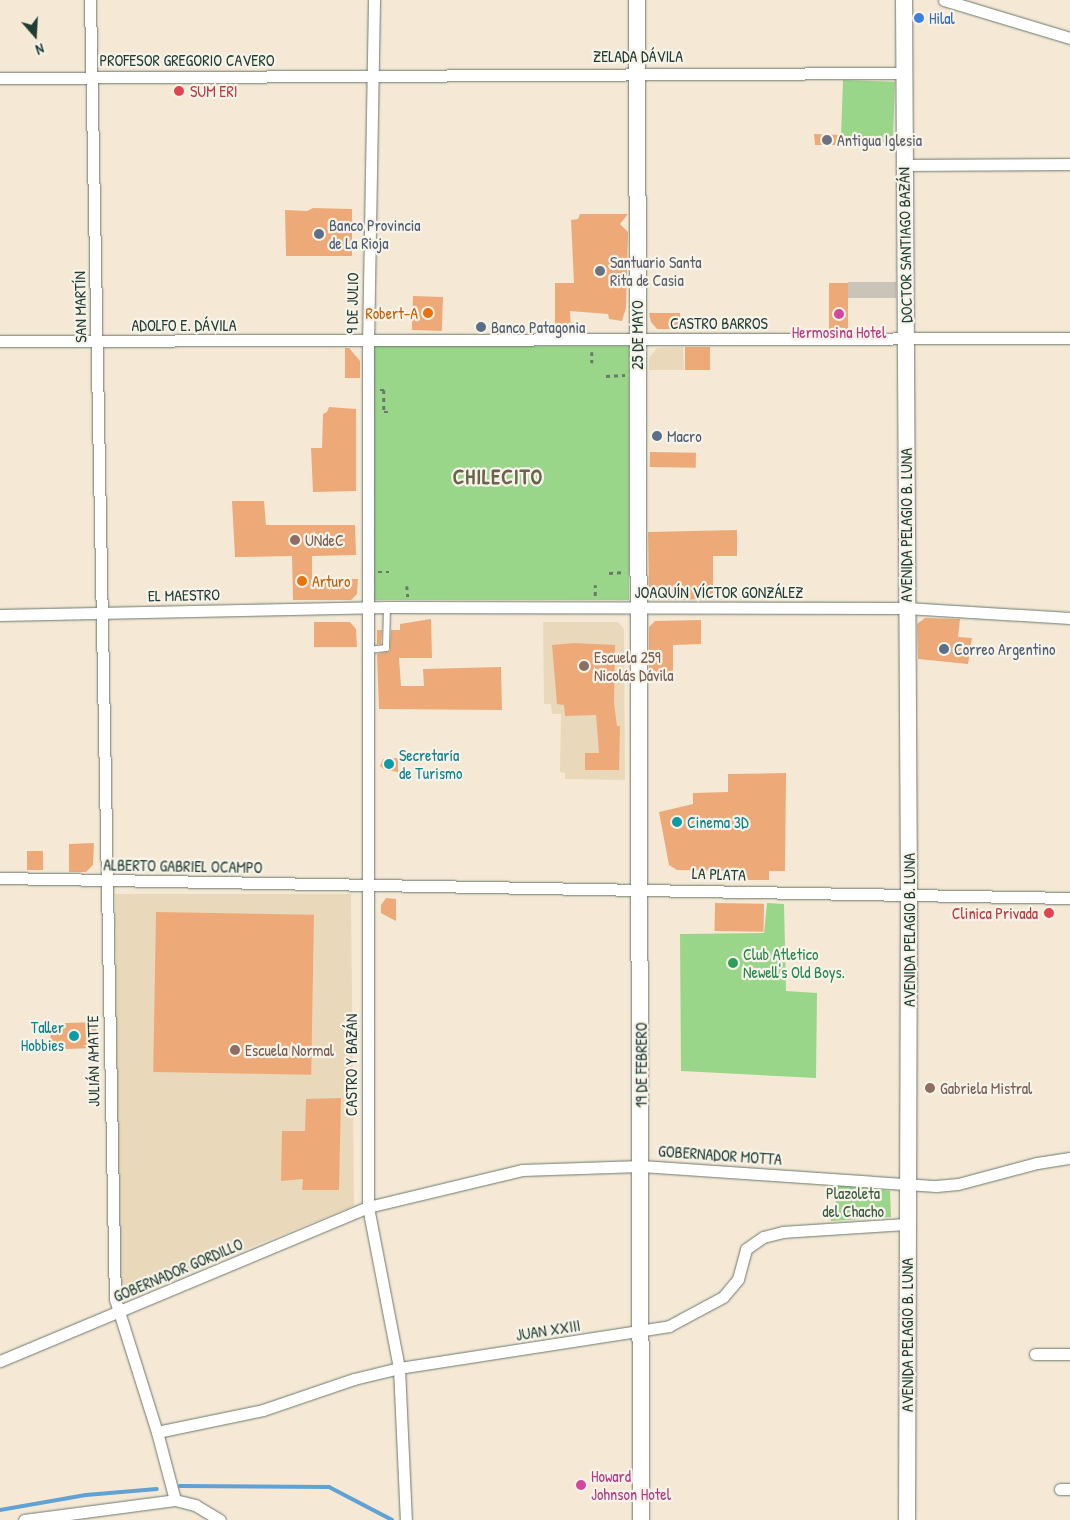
<!DOCTYPE html>
<meta charset="utf-8">
<style>
body{margin:0}
#map{position:relative;width:1070px;height:1520px;overflow:hidden;background:#f5e9d5;font-family:"Patrick Hand",sans-serif}
div>[style]{position:absolute}
.built>*{inset:0;background:#ead8ba}
.industrial>*{inset:0;background:#cac3b8;transform-origin:0 0}
.green>*{inset:0;background:#9ad68a;transform-origin:0 0}
.stream>*{height:4px;margin:-2px;padding:0 2px;transform-origin:2px;border-radius:2px;background:#61a1d3}
.building>*{inset:0;background:#edaa78;transform-origin:0 0}
.path>*{height:2.5px;margin-top:-1.25px;transform-origin:0;background:repeating-linear-gradient(90deg,#6a796c 0 4px,transparent 0 8px)}
.roads{filter:drop-shadow(0 0 1px #6a796c) drop-shadow(0 0 1px #6a796c)}
.service>*{height:5.5px;margin:-2.75px;padding:0 2.75px;transform-origin:2.75px;border-radius:2.75px;background:#fff}
.minor>*{height:11px;margin:-5.5px;padding:0 5.5px;transform-origin:5.5px;border-radius:5.5px;background:#fff}
.secondary>*{height:16px;margin:-8px;padding:0 8px;transform-origin:8px;border-radius:8px;background:#fff}
.dots>*{width:14px;height:14px;translate:-50% -50%;box-sizing:border-box;border:2px solid #f7f3e8;border-radius:50%}
span{translate:-50% -50%;white-space:nowrap;text-align:center;line-height:1.15;-webkit-text-stroke:4.5px #f7f3e8;paint-order:stroke}
.shop-label{font-size:16px;color:#366cbe}
.left{translate:0 -50%;text-align:left}
.street-label{font-size:16px;color:#1f3d34}
.health-label{font-size:16px;color:#be3a42}
.right{translate:-100% -50%;text-align:right}
.worship-label{font-size:16px;color:#5b616d}
.service-label{font-size:16px;color:#4e5e75}
.food-label{font-size:16px;color:#c56008}
.hotel-label{font-size:16px;color:#b23c85}
.education-label{font-size:16px;color:#785e54}
.culture-label{font-size:16px;color:#0d838f}
.leisure-label{font-size:16px;color:#27864d}
.park-label{font-size:16px;color:#385c45}
.district-label{font-size:21px;color:#67634c;font-weight:700;letter-spacing:1px}
.north{position:absolute;left:10px;top:10px;width:50px;height:50px;-webkit-text-stroke:4px #f7f3e8;paint-order:stroke;rotate:161deg;font-size:14px;font-weight:700;line-height:20px;text-align:center;color:#1f3d34}
.north::after{content:'';display:block;margin:auto;width:18px;height:22px;background:#1f3d34;clip-path:polygon(50% 0,100% 100%,50% 72%,0 100%)}
</style>
<div id="map">
<div class="built">
<i style="clip-path:polygon(683px 347px,684px 370px,649px 370px,649px 358px,657px 348px)"></i>
<i style="clip-path:polygon(543px 622px,618px 622px,624px 629px,625px 780px,565px 779px,565px 773px,560px 772px,561px 714px,552px 714px,551px 704px,544px 704px)"></i>
<i style="clip-path:polygon(115px 894px,351px 894px,354px 1206px,119px 1300px)"></i>
</div>
<div class="industrial">
<i style="left:896px;top:282px;width:16px;height:48px;rotate:90deg"></i>
</div>
<div class="green">
<i style="left:843px;top:80px;width:52px;height:61px;rotate:2deg"></i>
<i style="left:629px;top:346px;width:254px;height:256px;rotate:90deg"></i>
<i style="clip-path:polygon(767px 903px,784px 904px,786px 991px,817px 993px,816px 1078px,681px 1071px,680px 934px,764px 933px)"></i>
<i style="clip-path:polygon(835px 1184px,890px 1191px,891px 1217px,831px 1221px,830px 1213px,836px 1212px)"></i>
</div>
<div class="stream">
<i style="left:180px;top:1486px;width:149px;rotate:0.4deg"></i>
<i style="left:329px;top:1487px;width:71px;rotate:27.6deg"></i>
<i style="left:0;top:1510px;width:87px;rotate:-9.9deg"></i>
<i style="left:86px;top:1495px;width:71px;rotate:-4.8deg"></i>
</div>
<div class="building">
<i style="clip-path:polygon(814px 134px,840px 135px,841px 145px,815px 145px)"></i>
<i style="clip-path:polygon(313px 208px,352px 209px,352px 256px,286px 256px,285px 210px,307px 211px)"></i>
<i style="clip-path:polygon(580px 214px,628px 214px,620px 224px,628px 232px,626px 308px,622px 321px,609px 319px,608px 314px,570px 311px,571px 329px,555px 330px,555px 283px,574px 283px,571px 220px,578px 219px)"></i>
<i style="left:829px;top:283px;width:19px;height:47px"></i>
<i style="left:413px;top:296px;width:30px;height:34px;rotate:2deg"></i>
<i style="clip-path:polygon(649px 313px,680px 313px,681px 329px,657px 329px,651px 322px)"></i>
<i style="left:685px;top:347px;width:25px;height:23px"></i>
<i style="clip-path:polygon(345px 348px,349px 348px,360px 361px,360px 378px,345px 378px)"></i>
<i style="clip-path:polygon(329px 407px,356px 409px,356px 491px,313px 492px,311px 448px,322px 448px,323px 414px,327px 412px)"></i>
<i style="left:650px;top:452px;width:46px;height:15px;rotate:1deg"></i>
<i style="clip-path:polygon(232px 501px,264px 501px,266px 525px,355px 525px,356px 555px,312px 556px,312px 578px,358px 579px,357px 594px,351px 600px,293px 600px,292px 556px,235px 557px)"></i>
<i style="clip-path:polygon(737px 530px,737px 556px,713px 556px,713px 599px,656px 600px,649px 593px,648px 532px)"></i>
<i style="clip-path:polygon(925px 618px,960px 619px,958px 637px,972px 638px,968px 664px,918px 659px,917px 624px)"></i>
<i style="clip-path:polygon(431px 619px,432px 658px,399px 658px,401px 686px,424px 686px,423px 669px,501px 667px,502px 710px,379px 709px,377px 654px,390px 651px,391px 630px,400px 630px,400px 624px)"></i>
<i style="clip-path:polygon(701px 620px,701px 644px,673px 645px,673px 682px,649px 681px,649px 627px,655px 621px)"></i>
<i style="clip-path:polygon(314px 622px,350px 622px,356px 629px,357px 647px,314px 647px)"></i>
<i style="clip-path:polygon(377px 630px,382px 630px,381px 644px,377px 644px)"></i>
<i style="clip-path:polygon(574px 643px,615px 645px,614px 703px,617px 726px,620px 726px,619px 770px,585px 770px,585px 753px,599px 753px,596px 715px,565px 716px,564px 705px,557px 704px,552px 645px)"></i>
<i style="clip-path:polygon(398px 758px,398px 772px,385px 770px,380px 766px,383px 759px)"></i>
<i style="clip-path:polygon(786px 773px,785px 871px,769px 871px,769px 880px,746px 880px,745px 871px,677px 870px,669px 865px,659px 812px,693px 804px,693px 793px,728px 792px,728px 774px)"></i>
<i style="clip-path:polygon(94px 843px,93px 865px,86px 872px,69px 872px,69px 844px)"></i>
<i style="left:43px;top:851px;width:19px;height:16px;rotate:90deg"></i>
<i style="clip-path:polygon(386px 898px,396px 899px,396px 921px,381px 913px,381px 905px)"></i>
<i style="left:715px;top:903px;width:49px;height:28px;rotate:1deg"></i>
<i style="left:156px;top:912px;width:158px;height:160px;rotate:1deg"></i>
<i style="left:96px;top:1022px;width:26px;height:46px;rotate:88deg"></i>
<i style="clip-path:polygon(341px 1098px,339px 1190px,302px 1190px,303px 1179px,281px 1181px,282px 1131px,305px 1131px,306px 1099px)"></i>
</div>
<div class="path">
<i style="left:592px;top:352px;width:11px;rotate:90deg"></i>
<i style="left:606px;top:376px;width:19px;rotate:-3deg"></i>
<i style="left:380px;top:390px;width:4px"></i>
<i style="left:384px;top:390px;width:22px;rotate:90deg"></i>
<i style="left:384px;top:412px;width:6px"></i>
<i style="left:378px;top:572px;width:11px"></i>
<i style="left:609px;top:573px;width:16px;rotate:-4deg"></i>
<i style="left:407px;top:586px;width:11px;rotate:85deg"></i>
<i style="left:595px;top:596px;width:11px;rotate:-90deg"></i>
</div>
<div class="roads">
<div class="service">
<i style="left:368px;top:650px;width:18px;rotate:-6deg"></i>
<i style="left:386px;top:648px;width:41px;rotate:-88.6deg"></i>
</div>
<div class="minor">
<i style="left:90px;top:0;width:1299px;rotate:88.9deg"></i>
<i style="left:115px;top:1299px;width:139px;rotate:72.5deg"></i>
<i style="left:157px;top:1432px;width:70px;rotate:75.2deg"></i>
<i style="left:374px;top:0;width:342px;rotate:91deg"></i>
<i style="left:368px;top:342px;width:865px;rotate:90deg"></i>
<i style="left:368px;top:1207px;width:164px;rotate:79.1deg"></i>
<i style="left:399px;top:1368px;width:152px;rotate:87.4deg"></i>
<i style="left:944px;top:0;width:132px;rotate:16.8deg"></i>
<i style="left:0;top:78px;width:903px;rotate:-0.32deg"></i>
<i style="left:905px;top:165px;width:165px;rotate:-0.3deg"></i>
<i style="left:0;top:341px;width:1070px;rotate:-0.16deg"></i>
<i style="left:0;top:615px;width:387px;rotate:-1.2deg"></i>
<i style="left:387px;top:607px;width:519px;rotate:0.11deg"></i>
<i style="left:906px;top:608px;width:164px;rotate:3.5deg"></i>
<i style="left:0;top:878px;width:1070px;rotate:1.07deg"></i>
<i style="left:1035px;top:1354px;width:35px"></i>
<i style="left:0;top:1361px;width:399px;rotate:-22.7deg"></i>
<i style="left:368px;top:1207px;width:158px;rotate:-13.5deg"></i>
<i style="left:522px;top:1170px;width:119px;rotate:-1.9deg"></i>
<i style="left:641px;top:1166px;width:296px;rotate:3.9deg"></i>
<i style="left:936px;top:1186px;width:22px;rotate:-5deg"></i>
<i style="left:958px;top:1184px;width:82px;rotate:-14.9deg"></i>
<i style="left:1037px;top:1163px;width:33px;rotate:-9deg"></i>
<i style="left:157px;top:1432px;width:108px;rotate:-11.7deg"></i>
<i style="left:263px;top:1410px;width:96px;rotate:-18.8deg"></i>
<i style="left:354px;top:1379px;width:46px;rotate:-13.7deg"></i>
<i style="left:399px;top:1368px;width:273px;rotate:-8.8deg"></i>
<i style="left:669px;top:1326px;width:61px;rotate:-28.2deg"></i>
<i style="left:723px;top:1297px;width:23px;rotate:-50deg"></i>
<i style="left:738px;top:1279px;width:31px;rotate:-75deg"></i>
<i style="left:746px;top:1249px;width:21px;rotate:-35deg"></i>
<i style="left:763px;top:1237px;width:21px;rotate:-14deg"></i>
<i style="left:783px;top:1232px;width:125px;rotate:-3.7deg"></i>
<i style="left:1060px;top:1489px;width:10px"></i>
<i style="left:24px;top:1520px;width:152px;rotate:-7.5deg"></i>
<i style="left:175px;top:1500px;width:21px;rotate:14deg"></i>
<i style="left:195px;top:1505px;width:29px;rotate:31deg"></i>
</div>
<div class="secondary">
<i style="left:637px;top:0;width:1520px;rotate:89.85deg"></i>
<i style="left:904px;top:0;width:896px;rotate:89.68deg"></i>
<i style="left:909px;top:896px;width:624px;rotate:90.18deg"></i>
</div>
</div>
<div class="dots">
<i style="left:919px;top:18px;background:#3f7fe0"></i>
<i style="left:179px;top:91px;background:#e0444e"></i>
<i style="left:827px;top:140px;background:#6b7280"></i>
<i style="left:319px;top:234px;background:#5c6f8a"></i>
<i style="left:600px;top:271px;background:#6b7280"></i>
<i style="left:428px;top:313px;background:#e8710a"></i>
<i style="left:839px;top:314px;background:#d1479c"></i>
<i style="left:481px;top:327px;background:#5c6f8a"></i>
<i style="left:657px;top:436px;background:#5c6f8a"></i>
<i style="left:295px;top:540px;background:#8d6e63"></i>
<i style="left:302px;top:581px;background:#e8710a"></i>
<i style="left:944px;top:649px;background:#5c6f8a"></i>
<i style="left:584px;top:666px;background:#8d6e63"></i>
<i style="left:389px;top:764px;background:#0f9aa8"></i>
<i style="left:677px;top:822px;background:#0f9aa8"></i>
<i style="left:1049px;top:913px;background:#e0444e"></i>
<i style="left:733px;top:963px;background:#2e9e5b"></i>
<i style="left:74px;top:1036px;background:#0f9aa8"></i>
<i style="left:235px;top:1050px;background:#8d6e63"></i>
<i style="left:930px;top:1088px;background:#8d6e63"></i>
<i style="left:581px;top:1485px;background:#d1479c"></i>
</div>
<div class="shop-label">
<span class="left" style="left:929px;top:18px">Hilal</span>
</div>
<div class="street-label">
<span style="left:638px;top:56px">ZELADA DÁVILA</span>
<span style="left:187px;top:60px">PROFESOR GREGORIO CAVERO</span>
<span style="left:905px;top:245px;rotate:-91deg">DOCTOR SANTIAGO BAZÁN</span>
<span style="left:352px;top:303px;rotate:-89deg">9 DE JULIO</span>
<span style="left:80px;top:307px;rotate:-91deg">SAN MARTÍN</span>
<span style="left:719px;top:323px">CASTRO BARROS</span>
<span style="left:184px;top:325px">ADOLFO E. DÁVILA</span>
<span style="left:637px;top:335px;rotate:-90deg">25 DE MAYO</span>
<span style="left:906px;top:525px;rotate:-90deg">AVENIDA PELAGIO B. LUNA</span>
<span style="left:719px;top:592px">JOAQUÍN VÍCTOR GONZÁLEZ</span>
<span style="left:184px;top:595px;rotate:-1deg">EL MAESTRO</span>
<span style="left:183px;top:866px;rotate:1deg">ALBERTO GABRIEL OCAMPO</span>
<span style="left:719px;top:874px;rotate:2deg">LA PLATA</span>
<span style="left:909px;top:930px;rotate:-90deg">AVENIDA PELAGIO B. LUNA</span>
<span style="left:93px;top:1061px;rotate:-91deg">JULIÁN AMATTE</span>
<span style="left:351px;top:1065px;rotate:-90deg">CASTRO Y BAZÁN</span>
<span style="left:641px;top:1065px;rotate:-90deg">19 DE FEBRERO</span>
<span style="left:720px;top:1155px;rotate:4deg">GOBERNADOR MOTTA</span>
<span style="left:178px;top:1270px;rotate:-23deg">GOBERNADOR GORDILLO</span>
<span style="left:548px;top:1330px;rotate:-9deg">JUAN XXIII</span>
<span style="left:907px;top:1335px;rotate:-90deg">AVENIDA PELAGIO B. LUNA</span>
</div>
<div class="health-label">
<span class="left" style="left:190px;top:91px">SUM ERI</span>
<span class="right" style="left:1038px;top:913px">Clinica Privada</span>
</div>
<div class="worship-label">
<span class="left" style="left:837px;top:140px">Antigua Iglesia</span>
<span class="left" style="left:610px;top:271px">Santuario Santa<br>Rita de Casia</span>
</div>
<div class="service-label">
<span class="left" style="left:329px;top:234px">Banco Provincia<br>de La Rioja</span>
<span class="left" style="left:491px;top:327px">Banco Patagonia</span>
<span class="left" style="left:667px;top:436px">Macro</span>
<span class="left" style="left:954px;top:649px">Correo Argentino</span>
</div>
<div class="food-label">
<span class="right" style="left:418px;top:313px">Robert-A</span>
<span class="left" style="left:312px;top:581px">Arturo</span>
</div>
<div class="hotel-label">
<span style="left:839px;top:332px">Hermosina Hotel</span>
<span class="left" style="left:591px;top:1485px">Howard<br>Johnson Hotel</span>
</div>
<div class="education-label">
<span class="left" style="left:305px;top:540px">UNdeC</span>
<span class="left" style="left:594px;top:666px">Escuela 259<br>Nicolás Dávila</span>
<span class="left" style="left:245px;top:1050px">Escuela Normal</span>
<span class="left" style="left:940px;top:1088px">Gabriela Mistral</span>
</div>
<div class="culture-label">
<span class="left" style="left:399px;top:764px">Secretaría<br>de Turismo</span>
<span class="left" style="left:687px;top:822px">Cinema 3D</span>
<span class="right" style="left:64px;top:1036px">Taller<br>Hobbies</span>
</div>
<div class="leisure-label">
<span class="left" style="left:743px;top:963px">Club Atletico<br>Newell's Old Boys.</span>
</div>
<div class="park-label">
<span style="left:853px;top:1202px">Plazoleta<br>del Chacho</span>
</div>
<div class="district-label">
<span style="left:498px;top:477px">CHILECITO</span>
</div>
<div class="north">N</div>
</div>
